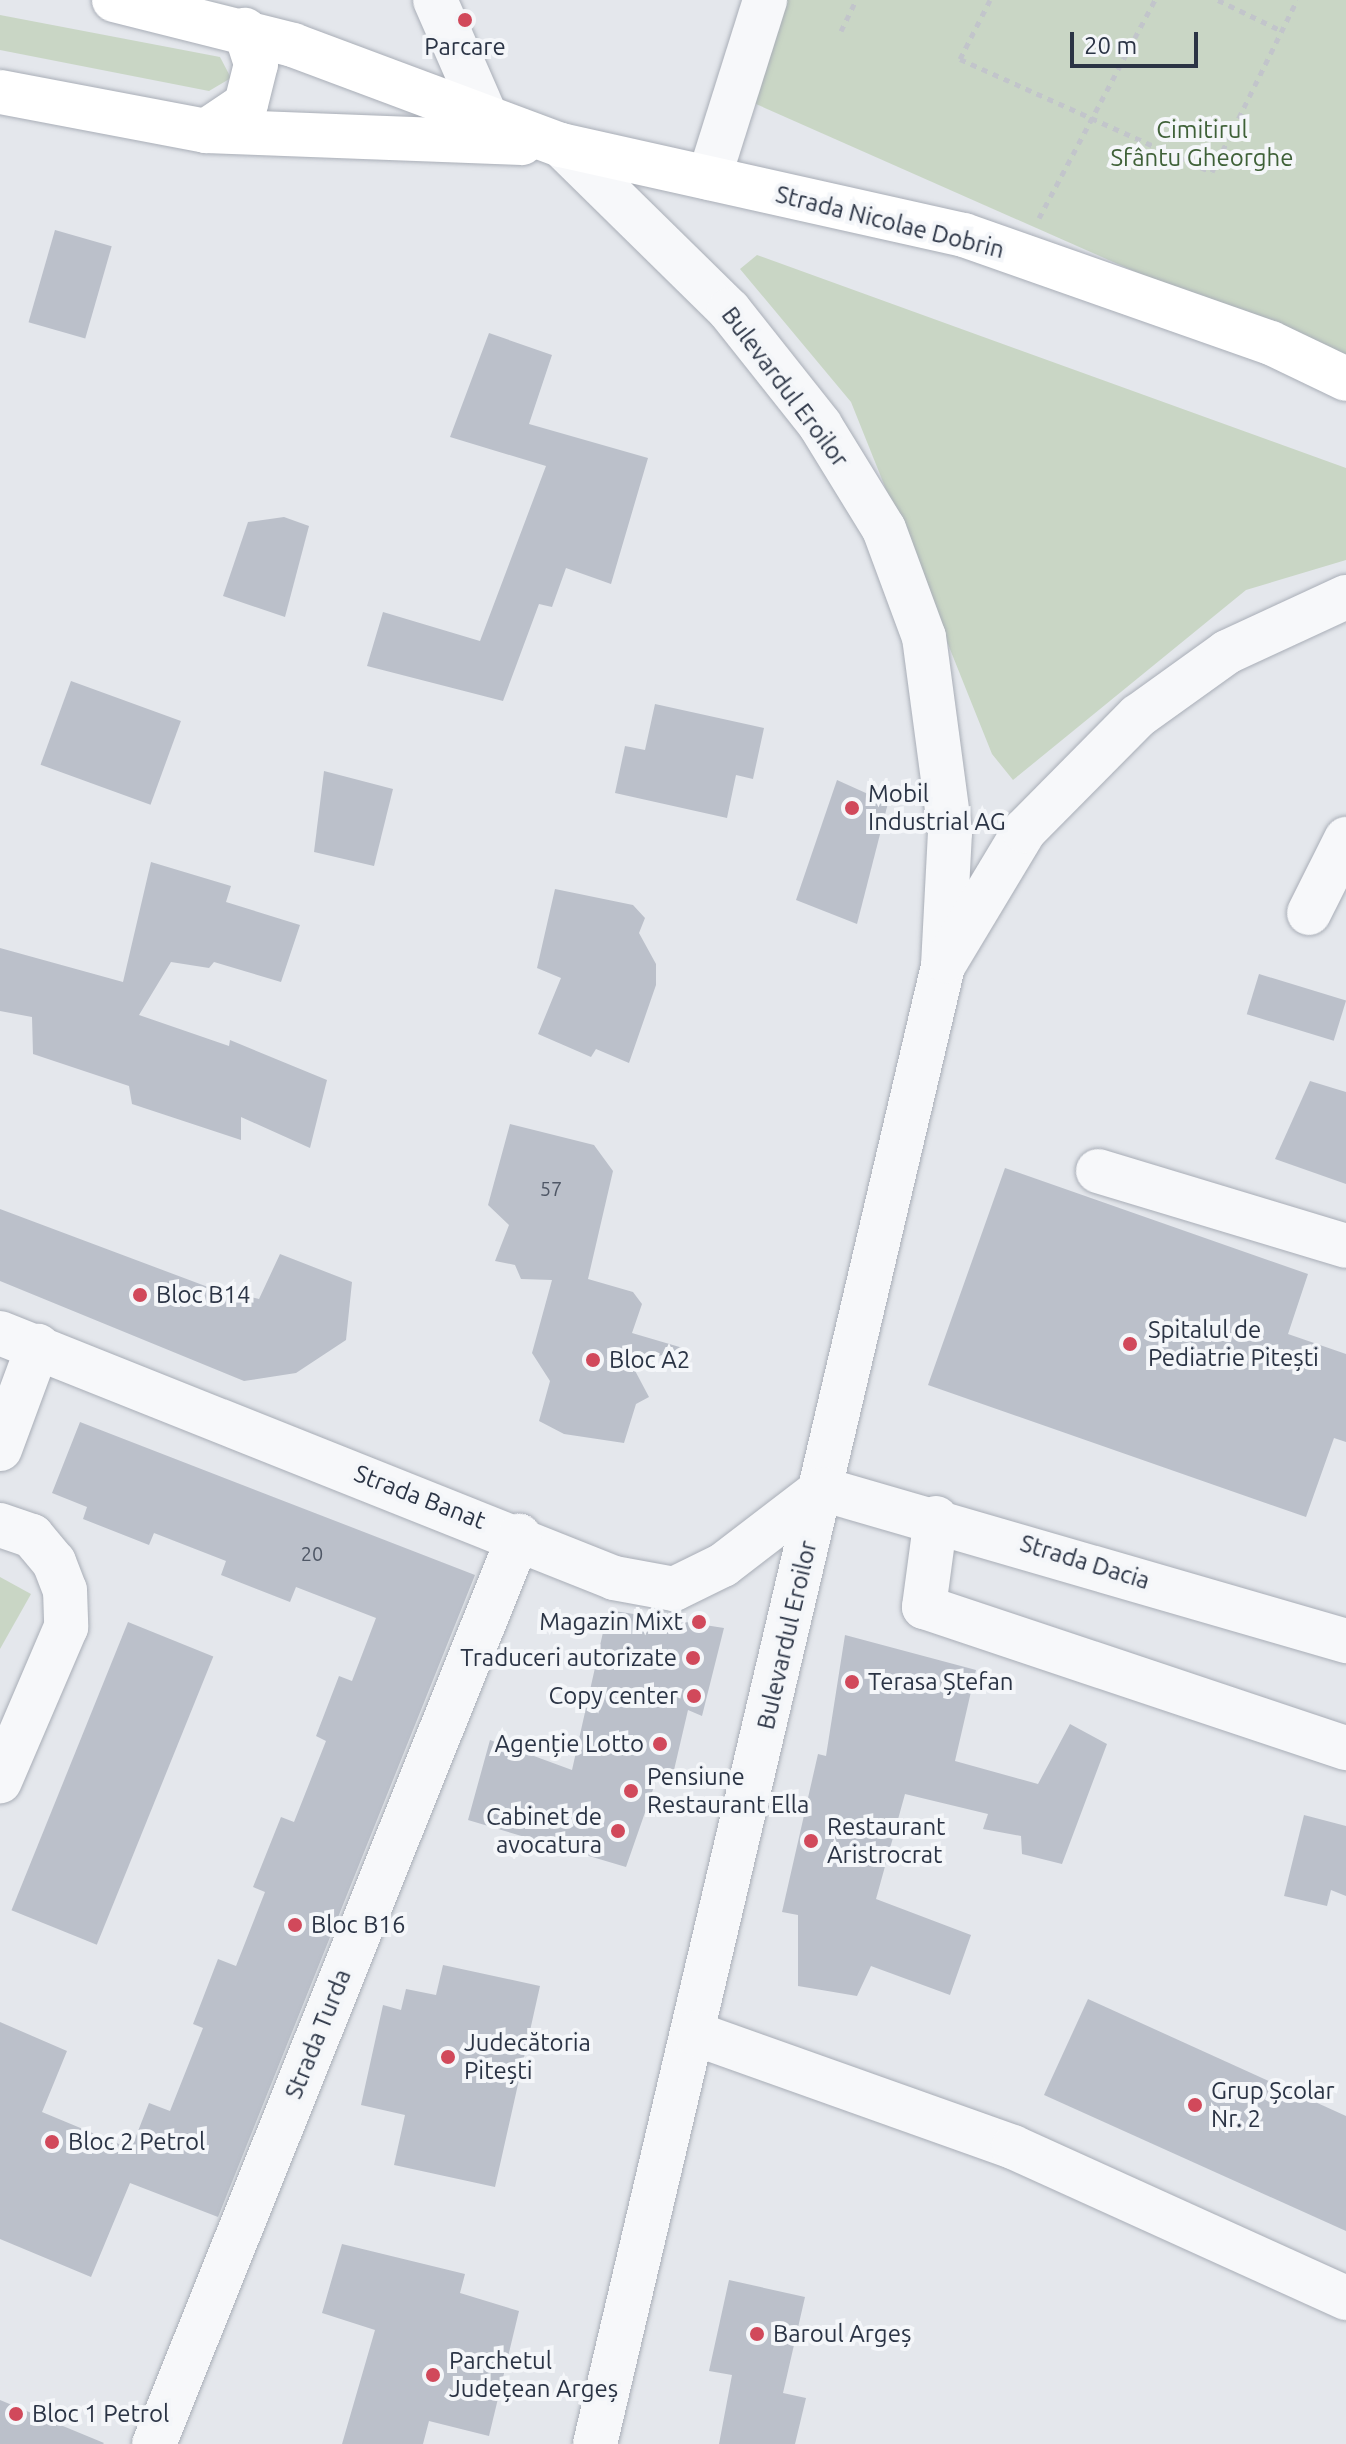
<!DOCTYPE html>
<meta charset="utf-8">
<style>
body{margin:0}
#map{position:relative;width:1346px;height:2444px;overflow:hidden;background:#e4e7ec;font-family:Ubuntu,sans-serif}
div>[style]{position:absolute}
.green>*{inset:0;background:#c9d6c5}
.building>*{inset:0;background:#bbc0ca;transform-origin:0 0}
.path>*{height:5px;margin-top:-2.5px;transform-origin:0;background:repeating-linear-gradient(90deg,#c2c5cb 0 6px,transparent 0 12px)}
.roads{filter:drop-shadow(0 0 2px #a9aeb7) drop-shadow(0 0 2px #a9aeb7)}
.minor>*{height:44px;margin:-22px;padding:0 22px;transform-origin:22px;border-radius:22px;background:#f7f8fa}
.major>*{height:44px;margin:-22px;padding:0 22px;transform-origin:22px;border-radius:22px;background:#fff}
.dots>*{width:22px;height:22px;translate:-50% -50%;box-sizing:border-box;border:4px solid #f4f6f9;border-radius:50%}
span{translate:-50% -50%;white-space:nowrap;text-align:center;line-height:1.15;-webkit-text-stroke:8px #f4f6f9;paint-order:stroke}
.number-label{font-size:20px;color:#4f5766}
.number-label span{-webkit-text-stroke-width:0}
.poi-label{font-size:24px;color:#2b3445}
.left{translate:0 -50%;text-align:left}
.right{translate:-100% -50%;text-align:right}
.park-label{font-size:24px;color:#3f6138}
.street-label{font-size:24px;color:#2b3445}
.scale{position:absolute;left:1070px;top:32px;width:128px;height:36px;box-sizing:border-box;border:4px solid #2b3445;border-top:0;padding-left:10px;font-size:24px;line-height:28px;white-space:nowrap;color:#2b3445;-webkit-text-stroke:6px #f4f6f9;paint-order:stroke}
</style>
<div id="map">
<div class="green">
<i style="clip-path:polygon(777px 0,1346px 0,1346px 365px,747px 100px)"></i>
<i style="clip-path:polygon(0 15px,220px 57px,231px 78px,209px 91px,0 50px)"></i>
<i style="clip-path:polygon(757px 255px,1346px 468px,1346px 560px,1246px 590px,1013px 780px,992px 754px,851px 402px,740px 269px)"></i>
<i style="clip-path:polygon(0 1577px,31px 1594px,0 1649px)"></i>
</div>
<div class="building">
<i style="left:55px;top:230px;width:59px;height:96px;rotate:16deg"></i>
<i style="clip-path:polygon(489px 333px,552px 355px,529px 424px,648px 458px,611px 584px,566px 568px,552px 607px,539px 604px,503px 701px,367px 666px,383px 612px,480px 641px,546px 466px,450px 437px)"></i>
<i style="clip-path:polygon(284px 517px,309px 526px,285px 617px,223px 596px,248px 522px)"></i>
<i style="left:71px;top:681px;width:117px;height:89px;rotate:20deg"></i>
<i style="clip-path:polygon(655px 704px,764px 728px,753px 779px,736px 775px,727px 818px,615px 793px,625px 746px,645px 750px)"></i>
<i style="clip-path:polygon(324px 771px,393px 789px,374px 866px,314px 852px)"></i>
<i style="clip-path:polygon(837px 780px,888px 803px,857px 924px,796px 900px)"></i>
<i style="clip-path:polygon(151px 862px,231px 886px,226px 902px,300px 925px,281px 982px,214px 962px,209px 968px,171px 962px,139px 1015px,229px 1046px,230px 1040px,327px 1080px,310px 1148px,241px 1117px,241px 1140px,132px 1104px,129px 1086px,33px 1054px,32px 1017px,0 1011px,0 948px,123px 982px)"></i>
<i style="clip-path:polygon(555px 889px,633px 905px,645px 918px,639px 933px,656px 964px,656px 985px,629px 1063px,596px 1049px,591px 1057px,538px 1034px,561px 978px,537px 968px)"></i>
<i style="left:1259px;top:974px;width:91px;height:42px;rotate:17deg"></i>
<i style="clip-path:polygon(1310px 1081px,1346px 1092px,1346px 1184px,1275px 1159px)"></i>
<i style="clip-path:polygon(510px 1124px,594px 1145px,613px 1171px,588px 1279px,633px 1292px,642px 1304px,632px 1333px,683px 1348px,632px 1365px,649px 1397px,636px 1404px,624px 1443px,564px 1434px,539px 1421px,550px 1381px,532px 1353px,552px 1280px,521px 1279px,515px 1265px,495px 1261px,509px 1225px,488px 1205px)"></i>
<i style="clip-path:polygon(1005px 1168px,1308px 1274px,1288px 1334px,1346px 1354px,1346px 1442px,1334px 1438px,1306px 1517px,928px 1385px)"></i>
<i style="clip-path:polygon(0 1209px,208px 1287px,259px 1299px,280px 1254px,352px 1282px,346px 1340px,296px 1373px,244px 1381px,0 1281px)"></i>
<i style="clip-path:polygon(80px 1422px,475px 1575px,218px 2217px,130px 2183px,91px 2277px,0 2239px,0 2022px,67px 2051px,42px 2112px,131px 2149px,149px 2103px,170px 2111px,203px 2028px,193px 2024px,218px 1959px,236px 1966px,265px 1892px,253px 1887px,281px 1817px,294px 1822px,326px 1741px,316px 1736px,339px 1676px,352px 1681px,376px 1618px,296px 1587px,290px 1602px,221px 1575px,226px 1561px,154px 1533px,149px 1545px,83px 1519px,87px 1507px,52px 1493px)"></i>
<i style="clip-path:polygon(608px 1610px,724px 1628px,702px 1716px,688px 1710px,671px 1783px,657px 1778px,626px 1867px,468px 1820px,490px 1740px,572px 1770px)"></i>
<i style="left:128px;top:1622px;width:92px;height:311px;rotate:22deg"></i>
<i style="clip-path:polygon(845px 1635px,976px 1670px,955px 1761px,1038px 1784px,1070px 1724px,1107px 1744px,1062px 1864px,1022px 1854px,1021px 1836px,983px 1829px,988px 1814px,905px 1794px,876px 1899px,971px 1935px,950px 1995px,871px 1966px,857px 1996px,798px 1986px,798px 1915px,782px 1912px,818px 1754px,826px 1756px)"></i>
<i style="clip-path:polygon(1304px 1815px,1346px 1826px,1346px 1896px,1331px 1890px,1327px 1906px,1284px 1896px)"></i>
<i style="clip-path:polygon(443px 1965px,540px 1986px,495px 2187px,394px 2165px,405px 2115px,361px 2105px,383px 2005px,401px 2010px,406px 1989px,436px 1995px)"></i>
<i style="clip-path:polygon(1088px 1999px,1346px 2116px,1346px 2231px,1044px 2095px)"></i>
<i style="clip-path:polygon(342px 2244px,465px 2274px,460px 2293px,519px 2311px,489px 2436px,429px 2421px,423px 2444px,342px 2444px,375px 2330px,322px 2313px)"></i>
<i style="clip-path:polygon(729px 2280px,805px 2297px,783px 2393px,806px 2398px,795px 2444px,719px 2444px,732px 2375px,709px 2371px)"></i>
<i style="clip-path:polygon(0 2400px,104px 2443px,103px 2444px,0 2444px)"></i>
</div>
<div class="path">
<i style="left:990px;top:0;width:66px;rotate:117deg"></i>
<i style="left:960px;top:59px;width:276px;rotate:24.2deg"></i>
<i style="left:1212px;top:172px;width:192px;rotate:-63.7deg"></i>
<i style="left:1218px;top:0;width:71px;rotate:25.8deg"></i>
<i style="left:841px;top:31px;width:34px;rotate:-64deg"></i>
<i style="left:1039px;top:218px;width:247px;rotate:-62deg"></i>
</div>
<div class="roads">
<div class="minor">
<i style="left:435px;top:0;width:128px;rotate:66.4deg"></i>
<i style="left:561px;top:145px;width:235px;rotate:44.5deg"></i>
<i style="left:729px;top:310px;width:147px;rotate:51.6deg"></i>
<i style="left:820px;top:425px;width:122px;rotate:58.4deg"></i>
<i style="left:884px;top:529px;width:115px;rotate:69.7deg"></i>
<i style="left:924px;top:637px;width:197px;rotate:82.4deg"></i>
<i style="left:950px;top:832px;width:134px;rotate:93deg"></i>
<i style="left:943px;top:966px;width:1518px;rotate:103.25deg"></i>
<i style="left:709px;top:178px;width:187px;rotate:-72.5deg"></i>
<i style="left:1309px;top:913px;width:83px;rotate:-63.4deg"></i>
<i style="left:946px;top:961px;width:152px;rotate:-59deg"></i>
<i style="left:1024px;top:831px;width:162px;rotate:-45.3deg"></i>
<i style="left:1138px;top:716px;width:110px;rotate:-35.7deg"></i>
<i style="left:1227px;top:652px;width:131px;rotate:-24.8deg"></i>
<i style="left:1098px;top:1171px;width:259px;rotate:16.8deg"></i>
<i style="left:0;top:1333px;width:661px;rotate:21.75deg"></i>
<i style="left:614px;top:1578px;width:61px;rotate:10.4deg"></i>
<i style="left:674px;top:1589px;width:55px;rotate:-26.1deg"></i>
<i style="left:723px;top:1565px;width:125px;rotate:-37.5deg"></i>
<i style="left:822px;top:1489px;width:546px;rotate:16.18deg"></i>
<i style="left:0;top:1449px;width:110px;rotate:-69.7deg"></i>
<i style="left:936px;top:1518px;width:90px;rotate:97.7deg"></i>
<i style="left:924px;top:1607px;width:445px;rotate:18.5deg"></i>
<i style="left:0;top:1525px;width:34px;rotate:19deg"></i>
<i style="left:32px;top:1536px;width:34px;rotate:50deg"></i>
<i style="left:54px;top:1562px;width:30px;rotate:69deg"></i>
<i style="left:65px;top:1590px;width:37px;rotate:88deg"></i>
<i style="left:66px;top:1627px;width:168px;rotate:113.2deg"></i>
<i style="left:693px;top:2033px;width:340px;rotate:19.6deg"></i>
<i style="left:1013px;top:2147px;width:366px;rotate:24.4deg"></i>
<i style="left:154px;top:2444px;width:979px;rotate:-68.1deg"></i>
</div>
<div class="major">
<i style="left:114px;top:0;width:185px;rotate:14.1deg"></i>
<i style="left:293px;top:45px;width:286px;rotate:20.5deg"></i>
<i style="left:561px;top:145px;width:413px;rotate:12.6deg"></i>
<i style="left:964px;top:235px;width:325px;rotate:19.4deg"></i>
<i style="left:1271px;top:343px;width:83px;rotate:25.6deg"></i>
<i style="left:0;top:92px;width:210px;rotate:10.7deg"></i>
<i style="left:206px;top:131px;width:316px;rotate:2.2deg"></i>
<i style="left:206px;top:131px;width:48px;rotate:-34deg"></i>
<i style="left:246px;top:104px;width:41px;rotate:-76deg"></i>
<i style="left:256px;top:64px;width:36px;rotate:-108deg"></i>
</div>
</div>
<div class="dots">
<i style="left:465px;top:20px;background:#d1495b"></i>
<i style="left:852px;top:808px;background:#d1495b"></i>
<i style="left:140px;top:1295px;background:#d1495b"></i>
<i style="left:1130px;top:1344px;background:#d1495b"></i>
<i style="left:593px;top:1360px;background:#d1495b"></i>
<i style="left:699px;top:1622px;background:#d1495b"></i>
<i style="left:693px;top:1658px;background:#d1495b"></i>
<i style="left:852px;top:1682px;background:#d1495b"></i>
<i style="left:694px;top:1696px;background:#d1495b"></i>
<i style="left:660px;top:1744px;background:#d1495b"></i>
<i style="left:631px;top:1791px;background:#d1495b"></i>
<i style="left:618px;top:1831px;background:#d1495b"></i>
<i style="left:811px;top:1841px;background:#d1495b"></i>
<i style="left:295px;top:1925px;background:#d1495b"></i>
<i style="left:448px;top:2057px;background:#d1495b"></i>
<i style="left:1195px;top:2105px;background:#d1495b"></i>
<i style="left:52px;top:2142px;background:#d1495b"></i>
<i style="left:757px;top:2334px;background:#d1495b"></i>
<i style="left:433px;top:2375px;background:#d1495b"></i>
<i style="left:16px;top:2414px;background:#d1495b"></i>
</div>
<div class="number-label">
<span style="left:551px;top:1188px">57</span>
<span style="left:312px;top:1553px">20</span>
</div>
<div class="poi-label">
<span style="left:465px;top:47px">Parcare</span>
<span class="left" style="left:868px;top:808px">Mobil<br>Industrial AG</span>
<span class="left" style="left:156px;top:1295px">Bloc B14</span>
<span class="left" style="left:1148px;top:1344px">Spitalul de<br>Pediatrie Pitești</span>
<span class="left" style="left:609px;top:1360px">Bloc A2</span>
<span class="right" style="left:683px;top:1622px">Magazin Mixt</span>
<span class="right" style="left:677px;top:1658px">Traduceri autorizate</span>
<span class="left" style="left:868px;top:1682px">Terasa Ștefan</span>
<span class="right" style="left:678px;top:1696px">Copy center</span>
<span class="right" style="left:644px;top:1744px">Agenție Lotto</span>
<span class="left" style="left:647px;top:1791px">Pensiune<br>Restaurant Ella</span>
<span class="right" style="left:602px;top:1831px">Cabinet de<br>avocatura</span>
<span class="left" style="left:827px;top:1841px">Restaurant<br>Aristrocrat</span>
<span class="left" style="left:311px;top:1925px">Bloc B16</span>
<span class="left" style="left:464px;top:2057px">Judecătoria<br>Pitești</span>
<span class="left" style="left:1211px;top:2105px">Grup Școlar<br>Nr. 2</span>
<span class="left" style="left:68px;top:2142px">Bloc 2 Petrol</span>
<span class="left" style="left:773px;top:2334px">Baroul Argeș</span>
<span class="left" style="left:449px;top:2375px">Parchetul<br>Județean Argeș</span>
<span class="left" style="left:32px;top:2414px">Bloc 1 Petrol</span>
</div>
<div class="park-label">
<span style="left:1202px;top:144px">Cimitirul<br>Sfântu Gheorghe</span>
</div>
<div class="street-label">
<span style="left:890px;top:222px;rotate:14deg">Strada Nicolae Dobrin</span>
<span style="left:785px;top:387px;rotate:53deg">Bulevardul Eroilor</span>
<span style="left:420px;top:1497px;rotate:21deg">Strada Banat</span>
<span style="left:1085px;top:1562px;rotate:17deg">Strada Dacia</span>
<span style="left:787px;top:1635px;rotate:-77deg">Bulevardul Eroilor</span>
<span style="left:318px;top:2034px;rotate:-68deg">Strada Turda</span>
</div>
<div class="scale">20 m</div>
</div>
